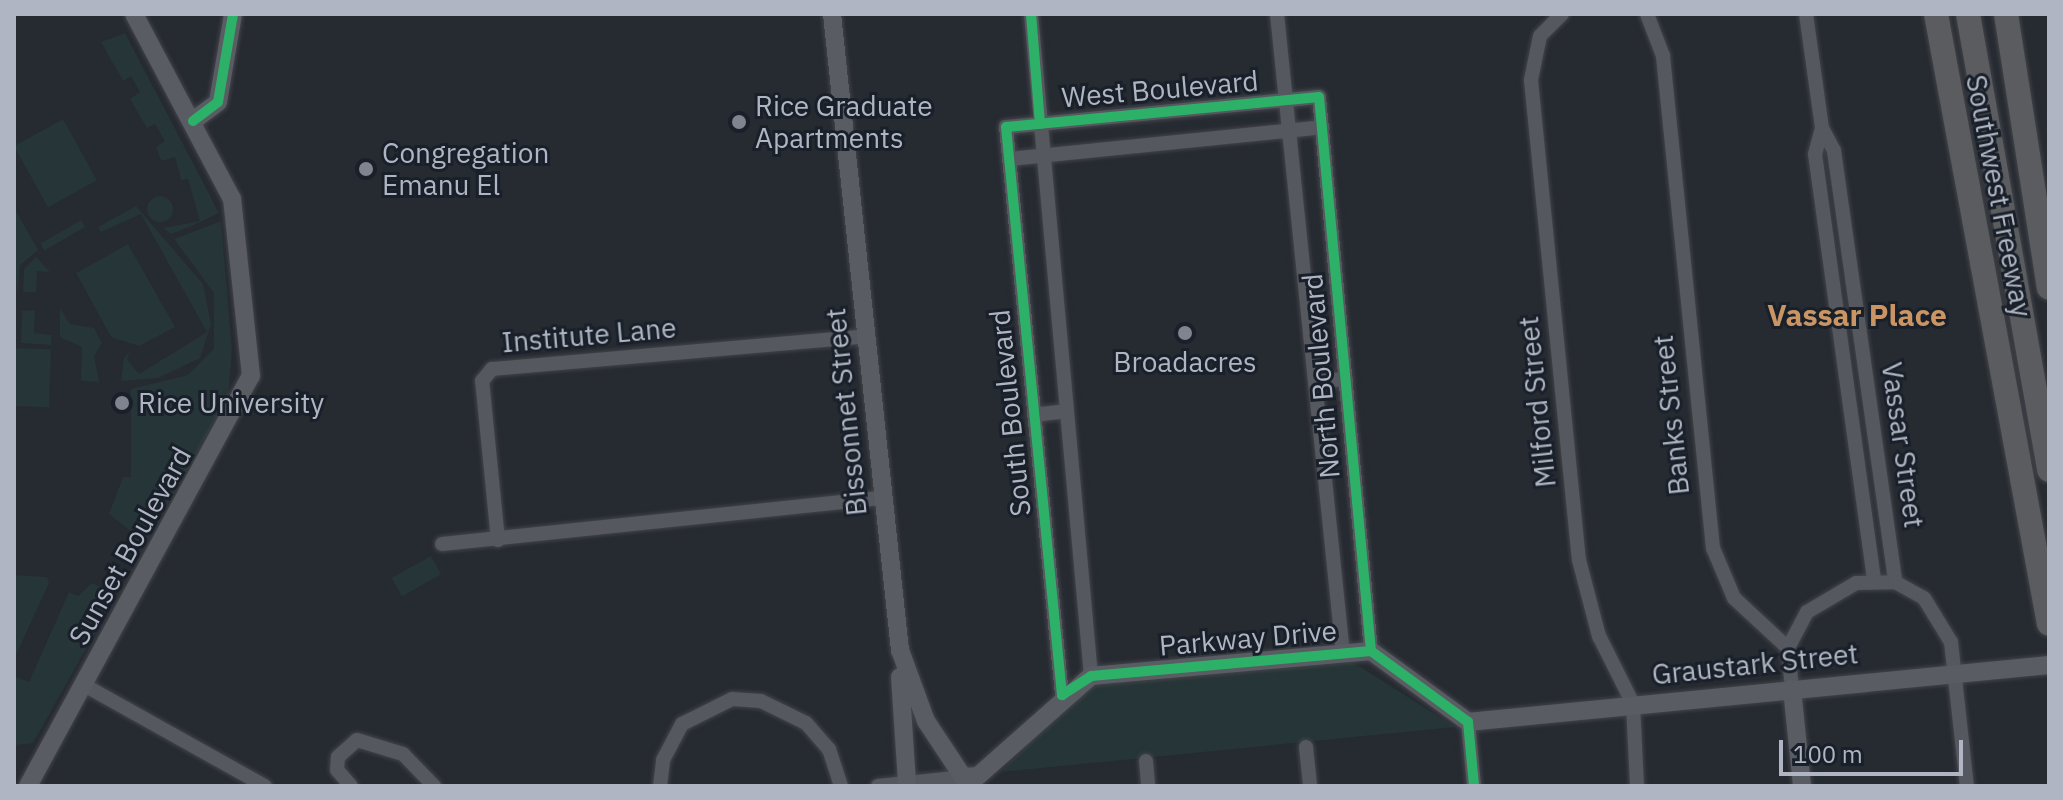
<!DOCTYPE html>
<style>
body{margin:0}
#map{position:relative;width:2063px;height:800px;overflow:hidden;background:#262a31;font-family:"IBM Plex Sans",sans-serif}
div>[style]{position:absolute}
.green>*{inset:0;background:#263537;transform-origin:0 0}
.round{border-radius:50%}
.roads{filter:drop-shadow(0 0 2px #424449) drop-shadow(0 0 2px #424449)}
.street>*{height:14px;margin:-7px;padding:0 7px;transform-origin:7px;border-radius:7px;background:#55585f}
.secondary>*{height:18px;margin:-9px;padding:0 9px;transform-origin:9px;border-radius:9px;background:#5a5c64}
.highway>*{height:24px;margin:-12px;padding:0 12px;transform-origin:12px;border-radius:12px;background:#5a5c5f}
.cycleway>*{height:10px;margin:-5px;padding:0 5px;transform-origin:5px;border-radius:5px;background:#2db169}
.dots>*{width:22px;height:22px;translate:-50% -50%;box-sizing:border-box;border:4px solid #1a202a;border-radius:50%}
span{translate:-50% -50%;white-space:nowrap;text-align:center;line-height:1.15;-webkit-text-stroke:6px #1a202a;paint-order:stroke}
.street-label{font-size:28px;color:#afb5c2}
.poi-label{font-size:28px;color:#afb5c2}
.left{translate:0 -50%;text-align:left}
.neighbourhood-label{font-size:30px;color:#c99564;font-weight:700}
.frame{position:absolute;inset:0;border:16px solid #afb5c2;pointer-events:none}
.scale{position:absolute;left:1779px;top:740px;width:184px;height:36px;box-sizing:border-box;border:4px solid #afb5c2;border-top:0;padding-left:10px;font-size:24px;line-height:28px;white-space:nowrap;color:#afb5c2;-webkit-text-stroke:6px #1a202a;paint-order:stroke}
</style>
<div id="map">
<div class="green">
<i style="clip-path:polygon(125px 33px,219px 213px,189px 227px,171px 234px,163px 228px,200px 221px,188px 179px,181px 180px,175px 157px,161px 161px,156px 147px,165px 141px,155px 124px,147px 128px,130px 99px,140px 92px,131px 76px,123px 81px,101px 42px)"></i>
<i style="left:63px;top:119px;width:70px;height:56px;rotate:61deg"></i>
<i class="round" style="left:147px;top:196px;width:26px;height:26px"></i>
<i style="clip-path:polygon(136px 206px,203px 284px,211px 324px,200px 358px,158px 378px,121px 381px,124px 358px,130px 352px,127px 360px,139px 374px,207px 332px,141px 214px,101px 232px,98px 227px)"></i>
<i style="clip-path:polygon(14px 208px,38px 250px,20px 265px,17px 297px)"></i>
<i style="left:81px;top:220px;width:8px;height:47px;rotate:60deg"></i>
<i style="clip-path:polygon(221px 221px,232px 350px,228px 398px,132px 566px,123px 560px,134px 534px,109px 514px,123px 477px,131px 477px,131px 389px,188px 375px,214px 349px,214px 293px,174px 239px)"></i>
<i style="clip-path:polygon(128px 244px,175px 327px,139px 346px,111px 337px,76px 273px)"></i>
<i style="clip-path:polygon(36px 257px,50px 272px,37px 271px,36px 292px,23px 292px,24px 269px)"></i>
<i style="clip-path:polygon(60px 308px,70px 324px,94px 328px,102px 343px,94px 356px,99px 382px,81px 381px,82px 347px,60px 337px)"></i>
<i style="clip-path:polygon(35px 310px,34px 333px,51px 335px,51px 345px,21px 343px,22px 311px)"></i>
<i style="left:14px;top:348px;width:37px;height:58px;rotate:2deg"></i>
<i style="left:431px;top:556px;width:21px;height:45px;rotate:61deg"></i>
<i style="clip-path:polygon(14px 575px,47px 577px,49px 583px,15px 657px)"></i>
<i style="clip-path:polygon(92px 583px,117px 594px,33px 743px,14px 745px,14px 676px,29px 682px,69px 592px,78px 596px)"></i>
<i style="clip-path:polygon(1353px 662px,1455px 727px,1001px 772px,1081px 690px,1094px 685px)"></i>
</div>
<div class="roads">
<div class="street">
<i style="left:1031px;top:14px;width:665px;rotate:84.82deg"></i>
<i style="left:1277px;top:14px;width:643px;rotate:84.11deg"></i>
<i style="left:1562px;top:14px;width:31px;rotate:135deg"></i>
<i style="left:1540px;top:36px;width:45px;rotate:101.6deg"></i>
<i style="left:1531px;top:80px;width:482px;rotate:84.3deg"></i>
<i style="left:1579px;top:560px;width:79px;rotate:75.3deg"></i>
<i style="left:1599px;top:636px;width:76px;rotate:63.4deg"></i>
<i style="left:1633px;top:704px;width:82px;rotate:87.2deg"></i>
<i style="left:1647px;top:14px;width:45px;rotate:69.1deg"></i>
<i style="left:1663px;top:56px;width:495px;rotate:84.2deg"></i>
<i style="left:1713px;top:548px;width:54px;rotate:67.2deg"></i>
<i style="left:1734px;top:598px;width:74px;rotate:42.8deg"></i>
<i style="left:1788px;top:648px;width:41px;rotate:84.4deg"></i>
<i style="left:1806px;top:14px;width:115px;rotate:82deg"></i>
<i style="left:1822px;top:128px;width:26px;rotate:62deg"></i>
<i style="left:1834px;top:151px;width:435px;rotate:81.9deg"></i>
<i style="left:1822px;top:128px;width:27px;rotate:105deg"></i>
<i style="left:1815px;top:154px;width:431px;rotate:82.1deg"></i>
<i style="left:1009px;top:159px;width:315px;rotate:-5.8deg"></i>
<i style="left:1315px;top:382px;width:31px;rotate:-6deg"></i>
<i style="left:1034px;top:415px;width:33px;rotate:-7deg"></i>
<i style="left:498px;top:540px;width:160px;rotate:-95.7deg"></i>
<i style="left:482px;top:381px;width:16px;rotate:-50deg"></i>
<i style="left:492px;top:369px;width:375px;rotate:-5deg"></i>
<i style="left:442px;top:544px;width:443px;rotate:-6deg"></i>
<i style="left:1788px;top:648px;width:41px;rotate:-62.2deg"></i>
<i style="left:1807px;top:612px;width:57px;rotate:-30.6deg"></i>
<i style="left:1856px;top:583px;width:39px;rotate:-1deg"></i>
<i style="left:1895px;top:582px;width:33px;rotate:29deg"></i>
<i style="left:1924px;top:598px;width:52px;rotate:58.5deg"></i>
<i style="left:1951px;top:642px;width:145px;rotate:83.7deg"></i>
<i style="left:84px;top:685px;width:207px;rotate:29.2deg"></i>
<i style="left:1062px;top:695px;width:571px;rotate:-95.63deg"></i>
<i style="left:1006px;top:127px;width:314px;rotate:-5.5deg"></i>
<i style="left:1319px;top:97px;width:556px;rotate:84.64deg"></i>
<i style="left:1468px;top:722px;width:64px;rotate:84.6deg"></i>
<i style="left:1306px;top:747px;width:39px;rotate:84deg"></i>
<i style="left:1146px;top:761px;width:25px;rotate:85deg"></i>
<i style="left:351px;top:786px;width:21px;rotate:-131deg"></i>
<i style="left:337px;top:770px;width:13px;rotate:-86deg"></i>
<i style="left:338px;top:757px;width:25px;rotate:-42deg"></i>
<i style="left:357px;top:740px;width:48px;rotate:16.9deg"></i>
<i style="left:403px;top:754px;width:45px;rotate:45.9deg"></i>
<i style="left:660px;top:786px;width:26px;rotate:-83deg"></i>
<i style="left:663px;top:760px;width:41px;rotate:-62.2deg"></i>
<i style="left:682px;top:724px;width:56px;rotate:-26.6deg"></i>
<i style="left:732px;top:699px;width:29px;rotate:4deg"></i>
<i style="left:761px;top:701px;width:50px;rotate:26.1deg"></i>
<i style="left:806px;top:723px;width:35px;rotate:49deg"></i>
<i style="left:829px;top:749px;width:39px;rotate:72deg"></i>
<i style="left:878px;top:786px;width:85px;rotate:-6deg"></i>
</div>
<div class="secondary">
<i style="left:832px;top:14px;width:640px;rotate:83.9deg"></i>
<i style="left:900px;top:650px;width:76px;rotate:69.9deg"></i>
<i style="left:926px;top:721px;width:78px;rotate:56.5deg"></i>
<i style="left:193px;top:121px;width:31px;rotate:-37deg"></i>
<i style="left:218px;top:102px;width:89px;rotate:-80.3deg"></i>
<i style="left:900px;top:677px;width:106px;rotate:86.2deg"></i>
<i style="left:1792px;top:689px;width:98px;rotate:84.1deg"></i>
<i style="left:963px;top:777px;width:15px;rotate:-4deg"></i>
<i style="left:978px;top:776px;width:151px;rotate:-41.5deg"></i>
<i style="left:1091px;top:676px;width:281px;rotate:-5.1deg"></i>
<i style="left:1371px;top:651px;width:120px;rotate:36.2deg"></i>
<i style="left:1468px;top:722px;width:584px;rotate:-5.6deg"></i>
<i style="left:28px;top:786px;width:467px;rotate:-61.5deg"></i>
<i style="left:251px;top:376px;width:178px;rotate:-96.1deg"></i>
<i style="left:232px;top:199px;width:209px;rotate:-117.9deg"></i>
</div>
<div class="highway">
<i style="left:1936px;top:14px;width:620px;rotate:79.51deg"></i>
<i style="left:1968px;top:14px;width:463px;rotate:79.9deg"></i>
<i style="left:2006px;top:14px;width:277px;rotate:81.1deg"></i>
</div>
</div>
<div class="cycleway">
<i style="left:1031px;top:14px;width:110px;rotate:85.3deg"></i>
<i style="left:193px;top:121px;width:31px;rotate:-37deg"></i>
<i style="left:218px;top:102px;width:89px;rotate:-80.3deg"></i>
<i style="left:1371px;top:651px;width:556px;rotate:-95.36deg"></i>
<i style="left:1319px;top:97px;width:314px;rotate:174.5deg"></i>
<i style="left:1006px;top:127px;width:571px;rotate:84.37deg"></i>
<i style="left:1062px;top:695px;width:35px;rotate:-33deg"></i>
<i style="left:1091px;top:676px;width:281px;rotate:-5.1deg"></i>
<i style="left:1371px;top:651px;width:120px;rotate:36.2deg"></i>
<i style="left:1468px;top:722px;width:64px;rotate:84.6deg"></i>
</div>
<div class="dots">
<i style="left:739px;top:122px;background:#7f848f"></i>
<i style="left:366px;top:169px;background:#7f848f"></i>
<i style="left:1185px;top:333px;background:#7f848f"></i>
<i style="left:122px;top:403px;background:#7f848f"></i>
</div>
<div class="street-label">
<span style="left:1160px;top:89px;rotate:-5deg">West Boulevard</span>
<span style="left:1999px;top:196px;rotate:79deg">Southwest Freeway</span>
<span style="left:589px;top:335px;rotate:-5deg">Institute Lane</span>
<span style="left:1321px;top:376px;rotate:-95deg">North Boulevard</span>
<span style="left:1537px;top:402px;rotate:-96deg">Milford Street</span>
<span style="left:846px;top:412px;rotate:-96deg">Bissonnet Street</span>
<span style="left:1010px;top:413px;rotate:-96deg">South Boulevard</span>
<span style="left:1671px;top:415px;rotate:-96deg">Banks Street</span>
<span style="left:1903px;top:445px;rotate:82deg">Vassar Street</span>
<span style="left:130px;top:546px;rotate:-61deg">Sunset Boulevard</span>
<span style="left:1248px;top:638px;rotate:-5deg">Parkway Drive</span>
<span style="left:1755px;top:664px;rotate:-6deg">Graustark Street</span>
</div>
<div class="poi-label">
<span class="left" style="left:755px;top:122px">Rice Graduate<br>Apartments</span>
<span class="left" style="left:382px;top:169px">Congregation<br>Emanu El</span>
<span style="left:1185px;top:362px">Broadacres</span>
<span class="left" style="left:138px;top:403px">Rice University</span>
</div>
<div class="neighbourhood-label">
<span style="left:1857px;top:315px">Vassar Place</span>
</div>
<div class="frame"></div>
<div class="scale">100 m</div>
</div>
